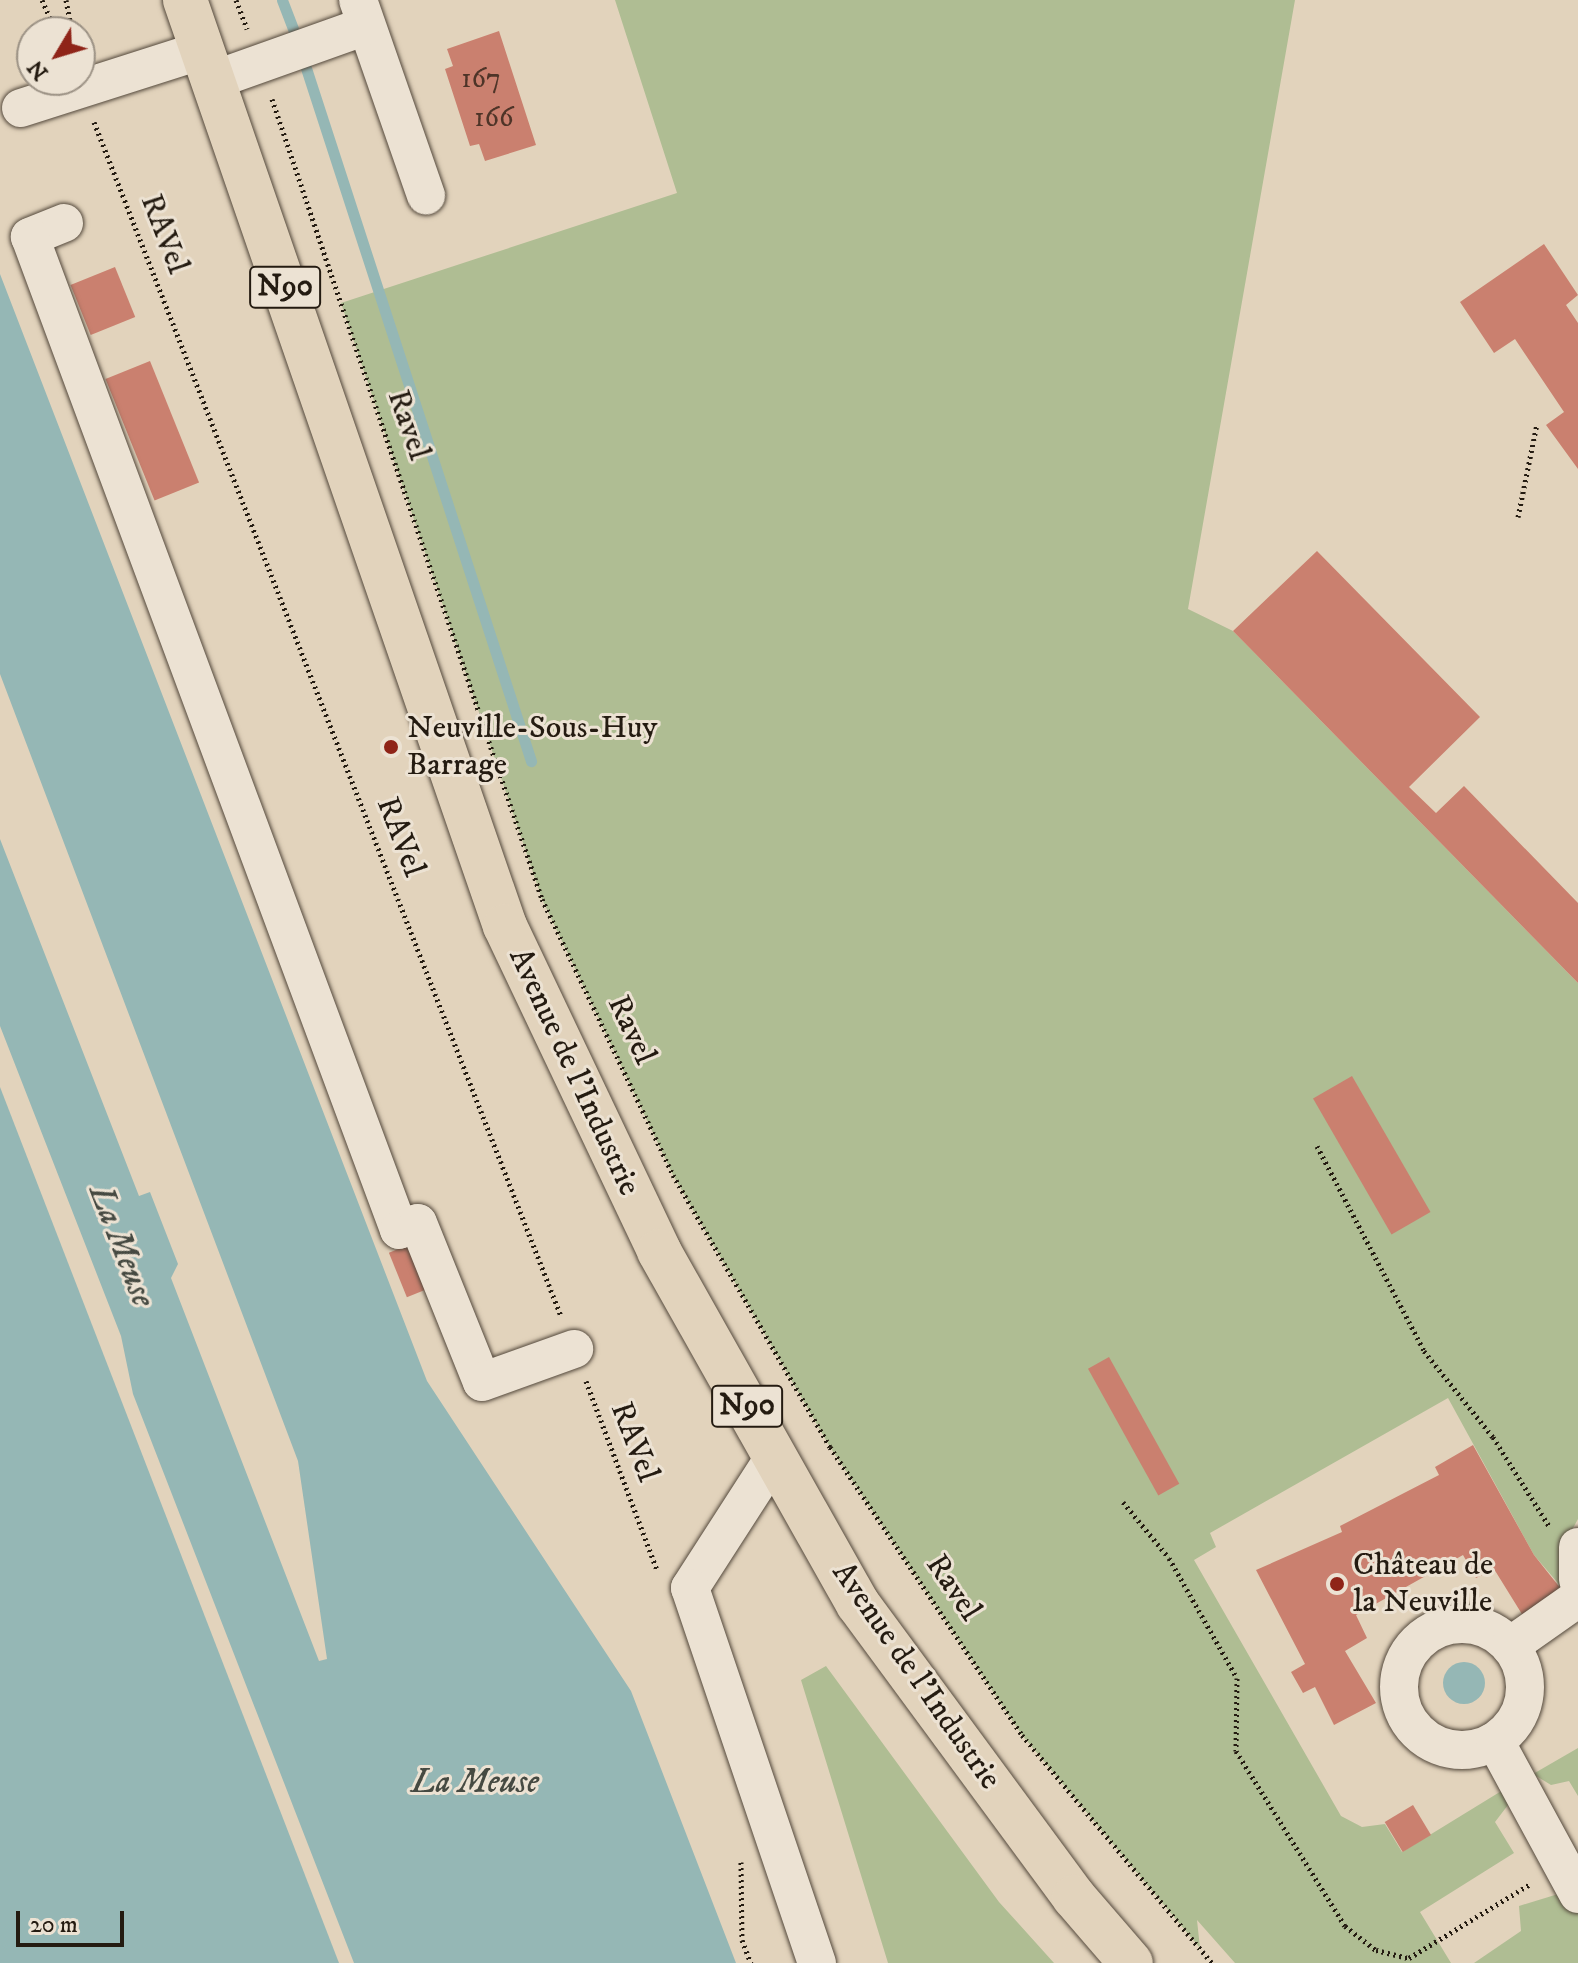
<!DOCTYPE html>
<meta charset="utf-8">
<style>
body{margin:0}
#map{position:relative;width:1578px;height:1963px;overflow:hidden;background:#e2d3bc;font-family:"IM FELL DW Pica",serif}
div>[style]{position:absolute}
.green>*{inset:0;background:#afbd93}
.water>*{inset:0;background:#95b7b5}
.round{border-radius:50%}
.stream>*{height:11px;margin:-5.5px;padding:0 5.5px;transform-origin:5.5px;border-radius:5.5px;background:#95b7b5}
.building>*{inset:0;background:#ca806f;transform-origin:0 0}
.path>*{height:5px;margin-top:-2.5px;transform-origin:0;background:repeating-linear-gradient(90deg,#241b11 0 2px,transparent 0 6px)}
.roads{filter:drop-shadow(0 0 2px #54493c) drop-shadow(0 0 2px #54493c)}
.minor>*{height:38px;margin:-19px;padding:0 19px;transform-origin:19px;border-radius:19px;background:#ece2d3}
.minor>.ring{margin:-19px;padding:0;box-sizing:content-box;background:none;border:38px solid #ece2d3;border-radius:50%}
.major>*{height:44px;margin:-22px;padding:0 22px;transform-origin:22px;border-radius:22px;background:#e2d3bc}
.dots>*{width:22px;height:22px;translate:-50% -50%;box-sizing:border-box;border:4px solid #ece2d3;border-radius:50%}
span{translate:-50% -50%;white-space:nowrap;text-align:center;line-height:1.15;-webkit-text-stroke:6px #ece2d3;paint-order:stroke}
.number-label{font-size:28px;color:#4e3428}
.number-label span{-webkit-text-stroke-width:0}
.shield-label span{padding:2px 6px;background:#ece2d3;border:2px solid;border-radius:6px;-webkit-text-stroke-width:0}
.shield-label{font-size:30px;color:#241b11;font-weight:700}
.street-label{font-size:32px;color:#241b11}
.poi-label{font-size:32px;color:#241b11}
.left{translate:0 -50%;text-align:left}
.water-label{font-size:34px;color:#464a42;font-style:italic}
.north{position:absolute;left:16px;top:16px;width:80px;height:80px;box-sizing:border-box;background:#ece2d3;border:2px solid #9c9285;border-radius:50%;rotate:232deg;font-size:22px;font-weight:700;line-height:32px;text-align:center;color:#241b11}
.north::after{content:'';display:block;margin:auto;width:28px;height:36px;background:#8f2418;clip-path:polygon(50% 0,100% 100%,50% 72%,0 100%)}
.scale{position:absolute;left:16px;top:1911px;width:108px;height:36px;box-sizing:border-box;border:4px solid #241b11;border-top:0;padding-left:10px;font-size:24px;line-height:28px;white-space:nowrap;color:#241b11;-webkit-text-stroke:6px #ece2d3;paint-order:stroke}
</style>
<div id="map">
<div class="green">
<i style="clip-path:polygon(615px 0,1295px 0,1188px 609px,1233px 631px,1578px 983px,1578px 1519px,1567px 1539px,1563px 1589px,1534px 1555px,1448px 1398px,1210px 1533px,1216px 1547px,1194px 1560px,1341px 1816px,1362px 1827px,1385px 1824px,1402px 1852px,1503px 1790px,1508px 1805px,1495px 1822px,1514px 1853px,1420px 1912px,1451px 1963px,1235px 1963px,1197px 1920px,1200px 1948px,1022px 1735px,830px 1447px,673px 1175px,542px 899px,341px 303px,677px 193px)"></i>
<i style="clip-path:polygon(826px 1666px,999px 1902px,1054px 1963px,888px 1963px,801px 1680px)"></i>
<i style="clip-path:polygon(1578px 1748px,1578px 1796px,1569px 1781px,1551px 1785px,1533px 1774px)"></i>
<i style="clip-path:polygon(1568px 1891px,1578px 1911px,1578px 1963px,1474px 1963px,1521px 1931px,1519px 1906px)"></i>
</div>
<div class="water">
<i style="clip-path:polygon(0 274px,427px 1381px,631px 1691px,736px 1963px,354px 1963px,133px 1394px,121px 1336px,0 1026px,0 839px,139px 1196px,150px 1192px,178px 1264px,171px 1278px,319px 1661px,327px 1659px,298px 1461px,0 674px)"></i>
<i style="clip-path:polygon(0 1087px,339px 1963px,0 1963px)"></i>
<i class="round" style="left:1443px;top:1662px;width:42px;height:42px"></i>
</div>
<div class="stream">
<i style="left:282px;top:0;width:34px;rotate:69deg"></i>
<i style="left:305px;top:65px;width:732px;rotate:72.01deg"></i>
</div>
<div class="building">
<i style="clip-path:polygon(499px 31px,536px 145px,485px 161px,479px 144px,470px 146px,445px 69px,453px 66px,447px 49px)"></i>
<i style="clip-path:polygon(1544px 244px,1578px 295px,1566px 305px,1578px 323px,1578px 469px,1546px 425px,1564px 412px,1515px 339px,1494px 353px,1460px 302px)"></i>
<i style="left:115px;top:267px;width:54px;height:48px;rotate:68deg"></i>
<i style="left:150px;top:361px;width:131px;height:48px;rotate:68deg"></i>
<i style="clip-path:polygon(1317px 551px,1480px 717px,1409px 787px,1436px 813px,1464px 786px,1578px 903px,1578px 983px,1233px 631px)"></i>
<i style="left:1352px;top:1076px;width:157px;height:45px;rotate:60deg"></i>
<i style="left:413px;top:1243px;width:48px;height:26px;rotate:68deg"></i>
<i style="left:1109px;top:1357px;width:145px;height:24px;rotate:61deg"></i>
<i style="clip-path:polygon(1473px 1445px,1534px 1555px,1565px 1594px,1525px 1619px,1494px 1569px,1476px 1578px,1463px 1555px,1356px 1615px,1367px 1638px,1345px 1651px,1376px 1703px,1334px 1725px,1315px 1687px,1303px 1693px,1291px 1672px,1305px 1664px,1256px 1570px,1342px 1532px,1340px 1526px,1439px 1475px,1435px 1467px)"></i>
<i style="left:1413px;top:1805px;width:35px;height:33px;rotate:59deg"></i>
</div>
<div class="path">
<i style="left:42px;top:0;width:35px;rotate:66deg"></i>
<i style="left:66px;top:0;width:33px;rotate:79deg"></i>
<i style="left:236px;top:0;width:31px;rotate:69deg"></i>
<i style="left:272px;top:99px;width:844px;rotate:71.35deg"></i>
<i style="left:542px;top:899px;width:306px;rotate:64.6deg"></i>
<i style="left:673px;top:1175px;width:314px;rotate:60deg"></i>
<i style="left:830px;top:1447px;width:346px;rotate:56.3deg"></i>
<i style="left:1022px;top:1735px;width:297px;rotate:50.2deg"></i>
<i style="left:94px;top:122px;width:1282px;rotate:68.64deg"></i>
<i style="left:1518px;top:517px;width:95px;rotate:-78.5deg"></i>
<i style="left:1317px;top:1146px;width:231px;rotate:62.4deg"></i>
<i style="left:1424px;top:1351px;width:110px;rotate:51.3deg"></i>
<i style="left:1493px;top:1437px;width:105px;rotate:57.8deg"></i>
<i style="left:586px;top:1381px;width:202px;rotate:69.4deg"></i>
<i style="left:1123px;top:1502px;width:72px;rotate:50.6deg"></i>
<i style="left:1169px;top:1558px;width:138px;rotate:60.5deg"></i>
<i style="left:1237px;top:1678px;width:73px;rotate:90.8deg"></i>
<i style="left:1236px;top:1751px;width:206px;rotate:58.1deg"></i>
<i style="left:1345px;top:1926px;width:39px;rotate:38deg"></i>
<i style="left:1376px;top:1950px;width:34px;rotate:14deg"></i>
<i style="left:1409px;top:1958px;width:142px;rotate:-31.4deg"></i>
<i style="left:741px;top:1862px;width:78px;rotate:89.3deg"></i>
<i style="left:742px;top:1940px;width:25px;rotate:69deg"></i>
</div>
<div class="roads">
<div class="minor">
<i style="left:358px;top:0;width:207px;rotate:70.8deg"></i>
<i style="left:214px;top:80px;width:161px;rotate:-19.6deg"></i>
<i style="left:21px;top:108px;width:191px;rotate:-17.7deg"></i>
<i style="left:64px;top:223px;width:37px;rotate:158deg"></i>
<i style="left:30px;top:237px;width:1059px;rotate:69.61deg"></i>
<i style="left:399px;top:1230px;width:20px;rotate:-20deg"></i>
<i style="left:418px;top:1223px;width:171px;rotate:68.1deg"></i>
<i style="left:482px;top:1382px;width:98px;rotate:-19.7deg"></i>
<i style="left:775px;top:1456px;width:157px;rotate:122.8deg"></i>
<i style="left:690px;top:1588px;width:396px;rotate:71.3deg"></i>
<i style="left:1578px;top:1547px;width:33px;rotate:90deg"></i>
<i class="ring" style="left:1399px;top:1624px;width:88px;height:88px"></i>
<i style="left:1510px;top:1646px;width:83px;rotate:-35.2deg"></i>
<i style="left:1495px;top:1741px;width:174px;rotate:61.5deg"></i>
</div>
<div class="major">
<i style="left:185px;top:0;width:980px;rotate:70.94deg"></i>
<i style="left:505px;top:926px;width:360px;rotate:64.6deg"></i>
<i style="left:659px;top:1251px;width:405px;rotate:60.6deg"></i>
<i style="left:858px;top:1604px;width:364px;rotate:53.6deg"></i>
<i style="left:1074px;top:1897px;width:87px;rotate:49.2deg"></i>
</div>
</div>
<div class="dots">
<i style="left:391px;top:747px;background:#8f2418"></i>
<i style="left:1337px;top:1584px;background:#8f2418"></i>
</div>
<div class="number-label">
<span style="left:481px;top:79px">167</span>
<span style="left:494px;top:118px">166</span>
</div>
<div class="shield-label">
<span style="left:285px;top:287px">N90</span>
<span style="left:747px;top:1406px">N90</span>
</div>
<div class="street-label">
<span style="left:164px;top:234px;rotate:69deg">RAVel</span>
<span style="left:408px;top:425px;rotate:71deg">Ravel</span>
<span style="left:400px;top:837px;rotate:69deg">RAVel</span>
<span style="left:631px;top:1030px;rotate:65deg">Ravel</span>
<span style="left:574px;top:1072px;rotate:65deg">Avenue de l'Industrie</span>
<span style="left:634px;top:1442px;rotate:69deg">RAVel</span>
<span style="left:953px;top:1588px;rotate:56deg">Ravel</span>
<span style="left:916px;top:1676px;rotate:55deg">Avenue de l'Industrie</span>
</div>
<div class="poi-label">
<span class="left" style="left:407px;top:747px">Neuville-Sous-Huy<br>Barrage</span>
<span class="left" style="left:1353px;top:1584px">Château de<br>la Neuville</span>
</div>
<div class="water-label">
<span style="left:121px;top:1246px;rotate:69deg">La Meuse</span>
<span style="left:475px;top:1783px">La Meuse</span>
</div>
<div class="north">N</div>
<div class="scale">20 m</div>
</div>
